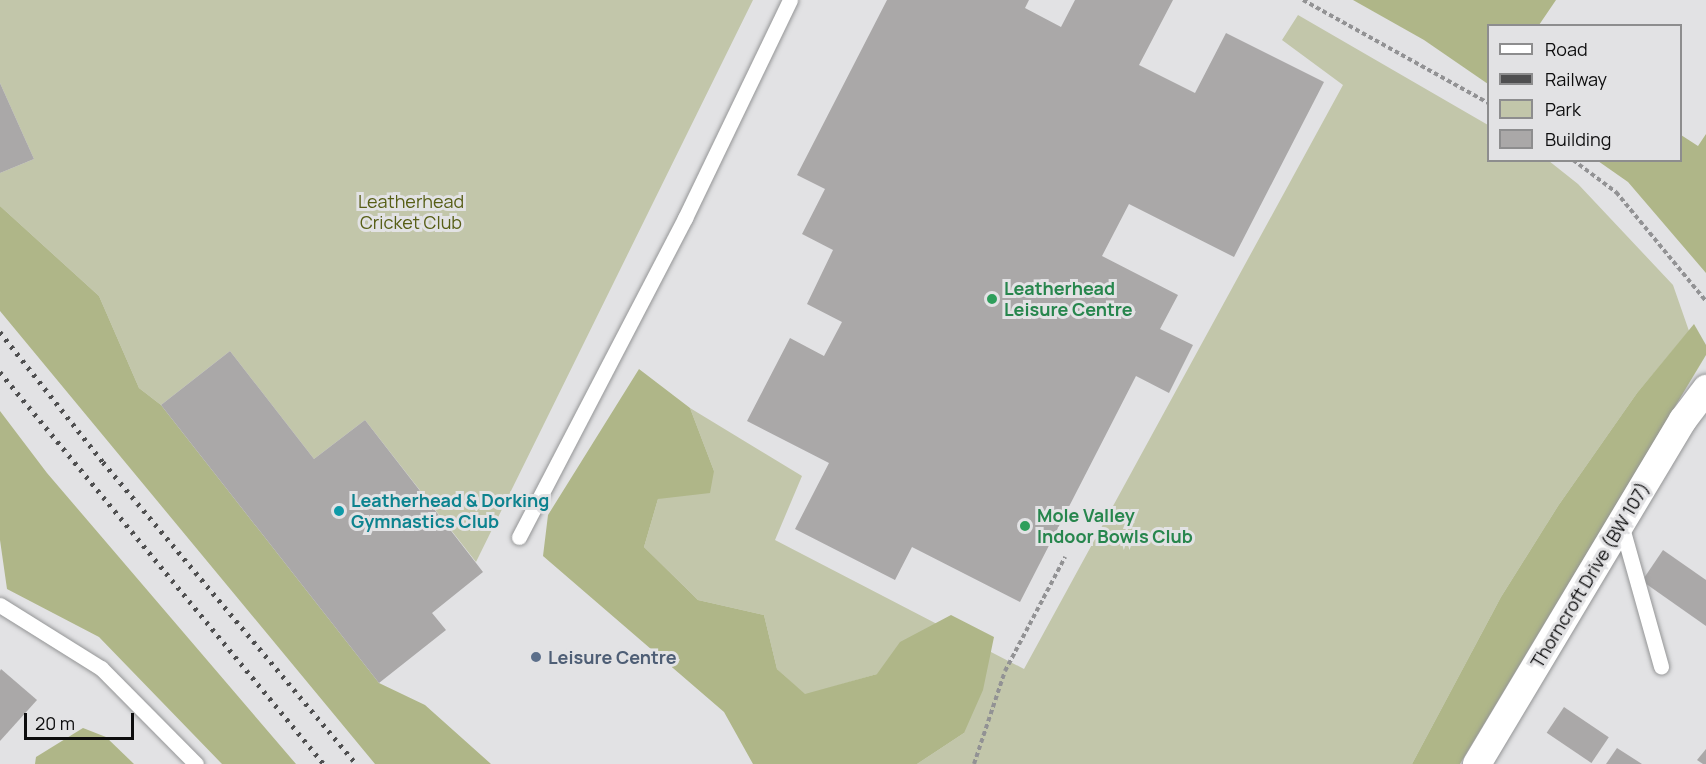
<!DOCTYPE html>
<style>
body{margin:0}
#map{position:relative;width:1706px;height:764px;overflow:hidden;background:#e2e2e4;font-family:Manrope,sans-serif}
div>[style]{position:absolute}
.green>*{inset:0;background:#c2c6aa}
.forest>*{inset:0;background:#afb688}
.building>*{inset:0;background:#aaa8a8;transform-origin:0 0}
.path>*{height:4px;margin-top:-2px;transform-origin:0;background:repeating-linear-gradient(90deg,#929294 0 4.5px,transparent 0 7.5px)}
.roads{filter:drop-shadow(0 0 2px #949596) drop-shadow(0 0 2px #949596)}
.lane>*{height:15px;margin:-7.5px;padding:0 7.5px;transform-origin:7.5px;border-radius:7.5px;background:#fff}
.street>*{height:28px;margin:-14px;padding:0 14px;transform-origin:14px;border-radius:14px;background:#fff}
.rail>*{height:4.5px;margin-top:-2.25px;transform-origin:0;background:repeating-linear-gradient(90deg,#4f4f50 0 3px,transparent 0 9px)}
.dots>*{width:16px;height:16px;translate:-50% -50%;box-sizing:border-box;border:3px solid #e2e2e4;border-radius:50%}
span{translate:-50% -50%;white-space:nowrap;text-align:center;line-height:1.15;-webkit-text-stroke:6px #e2e2e4;paint-order:stroke}
.park-label{font-size:18px;color:#575e16}
.leisure-label{font-size:18px;color:#27864d;font-weight:700}
.left{translate:0 -50%;text-align:left}
.culture-label{font-size:18px;color:#0d838f;font-weight:700}
.street-label{font-size:18px;color:#0d0d0e}
.service-label{font-size:18px;color:#4e5e75;font-weight:700}
.legend{position:absolute;left:1487px;top:24px;width:195px;height:138px;box-sizing:border-box;background:#e2e2e4;border:2px solid #8d8d8e;margin:0;padding:8px 10px;list-style:none;font-size:18px;color:#0d0d0e}
.legend li{display:flex;align-items:center;gap:12px;height:30px}
.legend b{width:30px;border:2px solid #8d8d8e}
.scale{position:absolute;left:24px;top:713px;width:110px;height:27px;box-sizing:border-box;border:3px solid #0d0d0e;border-top:0;padding-left:8px;font-size:18px;line-height:21px;white-space:nowrap;color:#0d0d0e;-webkit-text-stroke:4px #e2e2e4;paint-order:stroke}
</style>
<div id="map">
<div class="green">
<i style="clip-path:polygon(0 0,753px 0,476px 562px,365px 420px,314px 459px,230px 351px,161px 405px,139px 388px,99px 296px,0 206px,0 173px,34px 159px,0 83px)"></i>
<i style="clip-path:polygon(1298px 15px,1488px 125px,1488px 160px,1549px 161px,1578px 184px,1673px 285px,1689px 331px,1637px 393px,1558px 506px,1501px 597px,1412px 764px,917px 764px,964px 733px,877px 674px,805px 695px,777px 669px,764px 615px,698px 600px,644px 547px,658px 499px,714px 471px,690px 408px,802px 476px,775px 540px,1024px 669px,1343px 85px,1282px 40px)"></i>
</div>
<div class="forest">
<i style="clip-path:polygon(1353px 0,1556px 0,1539px 25px,1488px 26px,1488px 84px,1424px 40px)"></i>
<i style="clip-path:polygon(1706px 134px,1706px 273px,1628px 182px,1598px 161px,1680px 160px,1681px 135px,1698px 146px)"></i>
<i style="clip-path:polygon(0 206px,99px 296px,139px 388px,161px 405px,379px 683px,425px 705px,491px 764px,375px 764px,0 311px)"></i>
<i style="clip-path:polygon(1694px 324px,1706px 345px,1706px 355px,1460px 764px,1412px 764px,1501px 597px,1558px 506px,1637px 393px)"></i>
<i style="clip-path:polygon(639px 369px,690px 408px,714px 471px,710px 493px,658px 499px,644px 547px,698px 600px,764px 615px,777px 669px,805px 694px,877px 674px,900px 642px,951px 615px,994px 637px,983px 690px,964px 733px,917px 764px,753px 764px,724px 712px,543px 556px,548px 515px)"></i>
<i style="clip-path:polygon(0 411px,47px 473px,296px 764px,222px 764px,99px 637px,7px 589px,0 540px)"></i>
<i style="clip-path:polygon(83px 728px,106px 737px,134px 764px,35px 764px,36px 757px)"></i>
</div>
<div class="building">
<i style="clip-path:polygon(887px 0,1029px 0,1025px 8px,1061px 27px,1075px 0,1173px 0,1139px 65px,1195px 93px,1226px 33px,1324px 82px,1234px 257px,1129px 204px,1102px 256px,1178px 295px,1160px 329px,1193px 345px,1169px 393px,1136px 376px,1020px 602px,912px 547px,895px 580px,795px 529px,829px 463px,747px 421px,790px 338px,824px 356px,842px 322px,807px 304px,833px 250px,802px 234px,825px 189px,797px 175px)"></i>
<i style="clip-path:polygon(0 83px,34px 159px,0 173px)"></i>
<i style="clip-path:polygon(230px 351px,314px 459px,365px 420px,483px 572px,432px 613px,446px 630px,379px 683px,161px 405px)"></i>
<i style="clip-path:polygon(1663px 550px,1706px 580px,1706px 626px,1642px 581px)"></i>
<i style="clip-path:polygon(1px 669px,37px 700px,0 741px,0 671px)"></i>
<i style="left:1564px;top:707px;width:54px;height:31px;rotate:34deg"></i>
<i style="clip-path:polygon(1617px 748px,1642px 764px,1606px 764px)"></i>
<i style="clip-path:polygon(1706px 749px,1706px 764px,1703px 764px,1697px 760px)"></i>
</div>
<div class="path">
<i style="left:1303px;top:0;width:212px;rotate:29.1deg"></i>
<i style="left:1573px;top:160px;width:54px;rotate:36.7deg"></i>
<i style="left:1616px;top:192px;width:141px;rotate:50.5deg"></i>
<i style="left:974px;top:764px;width:98px;rotate:-71.6deg"></i>
<i style="left:1005px;top:671px;width:129px;rotate:-62.2deg"></i>
</div>
<div class="roads">
<div class="lane">
<i style="left:1621px;top:524px;width:148px;rotate:74.3deg"></i>
<i style="left:519px;top:537px;width:360px;rotate:-62.5deg"></i>
<i style="left:685px;top:218px;width:242px;rotate:-64.3deg"></i>
<i style="left:0;top:605px;width:119px;rotate:32deg"></i>
<i style="left:101px;top:668px;width:135px;rotate:45.3deg"></i>
</div>
<div class="street">
<i style="left:1477px;top:764px;width:401px;rotate:-59.1deg"></i>
<i style="left:1683px;top:420px;width:39px;rotate:-53deg"></i>
</div>
</div>
<div class="rail">
<i style="left:0;top:332px;width:166px;rotate:51.6deg"></i>
<i style="left:103px;top:462px;width:394px;rotate:50deg"></i>
<i style="left:0;top:372px;width:509px;rotate:50.43deg"></i>
</div>
<div class="dots">
<i style="left:992px;top:299px;background:#2e9e5b"></i>
<i style="left:339px;top:511px;background:#0f9aa8"></i>
<i style="left:1025px;top:526px;background:#2e9e5b"></i>
<i style="left:536px;top:657px;background:#5c6f8a"></i>
</div>
<div class="park-label">
<span style="left:411px;top:212px">Leatherhead<br>Cricket Club</span>
</div>
<div class="leisure-label">
<span class="left" style="left:1004px;top:299px">Leatherhead<br>Leisure Centre</span>
<span class="left" style="left:1037px;top:526px">Mole Valley<br>Indoor Bowls Club</span>
</div>
<div class="culture-label">
<span class="left" style="left:351px;top:511px">Leatherhead &amp; Dorking<br>Gymnastics Club</span>
</div>
<div class="street-label">
<span style="left:1590px;top:575px;rotate:-59deg">Thorncroft Drive (BW 107)</span>
</div>
<div class="service-label">
<span class="left" style="left:548px;top:657px">Leisure Centre</span>
</div>
<ul class="legend">
<li><b style="height:8px;background:#fff"></b>Road</li>
<li><b style="height:8px;background:#4f4f50"></b>Railway</li>
<li><b style="height:16px;background:#c2c6aa"></b>Park</li>
<li><b style="height:16px;background:#aaa8a8"></b>Building</li>
</ul>
<div class="scale">20 m</div>
</div>
